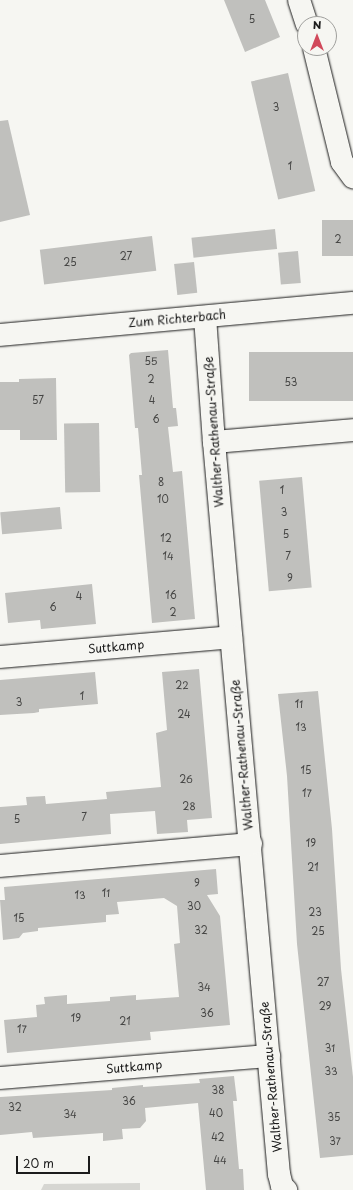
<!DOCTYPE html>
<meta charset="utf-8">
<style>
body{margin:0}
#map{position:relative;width:353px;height:1190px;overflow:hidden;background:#f6f6f2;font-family:"Playpen Sans",sans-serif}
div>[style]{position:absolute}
.green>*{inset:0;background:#d6d6d2}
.building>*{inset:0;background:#c0c0bd;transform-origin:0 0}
.roads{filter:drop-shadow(0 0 1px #1c1c1c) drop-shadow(0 0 1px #1c1c1c)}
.minor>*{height:22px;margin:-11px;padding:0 11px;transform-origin:11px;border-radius:11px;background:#f6f6f2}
span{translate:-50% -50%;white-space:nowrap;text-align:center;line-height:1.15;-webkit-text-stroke:4px #f6f6f2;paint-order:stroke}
.number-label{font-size:10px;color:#454544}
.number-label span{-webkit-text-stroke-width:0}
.street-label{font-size:12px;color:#1c1c1c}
.north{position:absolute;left:297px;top:16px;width:40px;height:40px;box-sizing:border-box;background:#f6f6f2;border:1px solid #9f9f9c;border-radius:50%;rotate:0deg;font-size:11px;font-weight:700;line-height:16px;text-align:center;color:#1c1c1c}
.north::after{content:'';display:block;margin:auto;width:14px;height:18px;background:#d1495b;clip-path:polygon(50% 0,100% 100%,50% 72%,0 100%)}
.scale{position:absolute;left:16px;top:1156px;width:74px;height:18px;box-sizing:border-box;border:2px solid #1c1c1c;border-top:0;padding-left:5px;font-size:12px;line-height:14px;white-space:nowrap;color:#1c1c1c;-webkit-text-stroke:3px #f6f6f2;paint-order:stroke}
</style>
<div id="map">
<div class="green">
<i style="clip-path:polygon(140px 1183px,140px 1190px,41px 1190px,44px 1184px)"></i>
</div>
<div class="building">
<i style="clip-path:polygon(224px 0,265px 0,280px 37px,245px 52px)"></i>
<i style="left:288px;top:73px;width:121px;height:38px;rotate:77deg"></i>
<i style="clip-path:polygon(8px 120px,30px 215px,0 222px,0 121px)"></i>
<i style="left:353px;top:220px;width:36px;height:31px;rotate:90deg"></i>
<i style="left:275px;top:229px;width:20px;height:84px;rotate:84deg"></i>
<i style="left:152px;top:236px;width:35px;height:113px;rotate:83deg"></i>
<i style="left:298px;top:251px;width:32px;height:20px;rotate:85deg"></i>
<i style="left:194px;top:262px;width:31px;height:20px;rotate:84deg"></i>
<i style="clip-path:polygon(168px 350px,173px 408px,176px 408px,178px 426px,168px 427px,173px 472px,182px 471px,195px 619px,152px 623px,139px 475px,142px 475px,138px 428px,135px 428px,129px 355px,131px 353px)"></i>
<i style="left:353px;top:352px;width:49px;height:104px;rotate:90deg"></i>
<i style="clip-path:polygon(56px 378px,57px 440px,20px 440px,20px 430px,0 430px,0 382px,19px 382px,19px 379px)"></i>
<i style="left:99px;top:423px;width:69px;height:35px;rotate:89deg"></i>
<i style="left:302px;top:477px;width:111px;height:43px;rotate:85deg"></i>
<i style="left:60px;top:507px;width:22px;height:60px;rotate:85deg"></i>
<i style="clip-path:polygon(92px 584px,96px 624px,41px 629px,40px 620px,8px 623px,5px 593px)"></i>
<i style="clip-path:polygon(199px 669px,212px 818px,187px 820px,188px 832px,157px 834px,155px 811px,110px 814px,111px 834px,0 844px,0 807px,27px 805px,26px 797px,45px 796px,46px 804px,107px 799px,106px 792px,161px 787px,156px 733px,167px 730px,162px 672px)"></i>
<i style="clip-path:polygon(95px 672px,98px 704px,39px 709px,39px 712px,34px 713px,0 715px,0 680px)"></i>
<i style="clip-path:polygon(318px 691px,332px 829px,341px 969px,353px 1077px,353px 1155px,320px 1158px,297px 944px,287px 776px,278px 694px)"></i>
<i style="clip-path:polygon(216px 869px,218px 894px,207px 895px,220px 916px,230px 1025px,150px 1032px,151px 1040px,7px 1053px,4px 1020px,37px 1017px,36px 1005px,45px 1004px,44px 997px,67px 995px,67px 1004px,110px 1001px,110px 997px,136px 995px,136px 1000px,179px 997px,174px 944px,180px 943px,177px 906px,164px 898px,117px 902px,119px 914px,106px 915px,106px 922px,38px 928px,38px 931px,23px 933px,19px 938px,3px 940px,0 900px,5px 900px,4px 887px)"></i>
<i style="clip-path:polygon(234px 1076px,237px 1101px,233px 1101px,239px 1169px,243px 1169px,244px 1190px,206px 1190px,198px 1103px,145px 1108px,146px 1121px,140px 1128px,122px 1129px,123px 1139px,103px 1141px,103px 1133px,33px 1138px,32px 1132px,0 1135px,0 1097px,112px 1090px,112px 1088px,143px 1085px,143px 1087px,200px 1083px,199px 1079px)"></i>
</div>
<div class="roads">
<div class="minor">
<i style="left:299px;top:0;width:25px;rotate:72deg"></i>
<i style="left:314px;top:48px;width:117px;rotate:76.2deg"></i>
<i style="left:342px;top:162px;width:19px;rotate:54deg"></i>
<i style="left:205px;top:317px;width:125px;rotate:85.9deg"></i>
<i style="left:214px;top:442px;width:735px;rotate:84.93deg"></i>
<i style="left:279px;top:1174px;width:12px;rotate:76deg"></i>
<i style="left:282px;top:1186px;width:6px;rotate:45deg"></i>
<i style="left:0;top:335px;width:354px;rotate:-5.2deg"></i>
<i style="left:214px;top:442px;width:140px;rotate:-4.9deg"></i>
<i style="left:0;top:657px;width:232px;rotate:-4.9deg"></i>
<i style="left:0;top:866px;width:252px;rotate:-5deg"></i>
<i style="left:0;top:1078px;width:270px;rotate:-4.7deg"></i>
</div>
</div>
<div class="number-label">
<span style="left:252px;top:19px">5</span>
<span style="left:276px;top:107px">3</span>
<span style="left:290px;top:166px">1</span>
<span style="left:338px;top:239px">2</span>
<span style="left:126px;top:256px">27</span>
<span style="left:70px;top:262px">25</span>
<span style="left:151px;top:361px">55</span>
<span style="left:151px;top:379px">2</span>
<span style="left:291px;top:382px">53</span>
<span style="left:38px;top:400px">57</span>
<span style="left:152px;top:400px">4</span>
<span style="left:156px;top:419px">6</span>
<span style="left:161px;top:482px">8</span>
<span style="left:282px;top:490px">1</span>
<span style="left:163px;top:499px">10</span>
<span style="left:284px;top:512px">3</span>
<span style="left:286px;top:534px">5</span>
<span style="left:166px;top:538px">12</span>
<span style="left:168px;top:556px">14</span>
<span style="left:288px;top:556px">7</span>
<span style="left:290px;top:578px">9</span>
<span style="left:171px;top:595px">16</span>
<span style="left:79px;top:596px">4</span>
<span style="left:53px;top:607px">6</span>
<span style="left:173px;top:612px">2</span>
<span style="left:182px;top:685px">22</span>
<span style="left:82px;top:696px">1</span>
<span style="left:19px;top:702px">3</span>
<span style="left:299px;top:704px">11</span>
<span style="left:184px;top:714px">24</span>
<span style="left:301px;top:727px">13</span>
<span style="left:306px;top:770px">15</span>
<span style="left:186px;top:779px">26</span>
<span style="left:307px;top:793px">17</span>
<span style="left:189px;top:806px">28</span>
<span style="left:84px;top:817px">7</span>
<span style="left:17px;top:819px">5</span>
<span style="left:311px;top:843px">19</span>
<span style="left:313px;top:867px">21</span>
<span style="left:197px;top:883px">9</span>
<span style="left:106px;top:893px">11</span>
<span style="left:80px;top:895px">13</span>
<span style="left:194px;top:906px">30</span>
<span style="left:315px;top:912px">23</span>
<span style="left:19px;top:918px">15</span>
<span style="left:201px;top:930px">32</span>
<span style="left:318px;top:931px">25</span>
<span style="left:323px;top:982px">27</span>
<span style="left:204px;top:987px">34</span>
<span style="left:325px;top:1006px">29</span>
<span style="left:207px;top:1013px">36</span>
<span style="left:76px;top:1018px">19</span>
<span style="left:125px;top:1021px">21</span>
<span style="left:22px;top:1029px">17</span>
<span style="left:330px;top:1048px">31</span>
<span style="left:331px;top:1071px">33</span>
<span style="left:218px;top:1090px">38</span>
<span style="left:129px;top:1101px">36</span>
<span style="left:15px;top:1107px">32</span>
<span style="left:216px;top:1113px">40</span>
<span style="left:70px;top:1114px">34</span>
<span style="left:334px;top:1117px">35</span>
<span style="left:218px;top:1137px">42</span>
<span style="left:335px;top:1141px">37</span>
<span style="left:220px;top:1160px">44</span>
</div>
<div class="street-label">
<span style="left:177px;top:319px;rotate:-5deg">Zum Richterbach</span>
<span style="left:214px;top:432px;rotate:-94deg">Walther-Rathenau-Straße</span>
<span style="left:116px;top:647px;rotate:-5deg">Suttkamp</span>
<span style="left:242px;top:755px;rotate:-95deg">Walther-Rathenau-Straße</span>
<span style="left:134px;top:1067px;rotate:-5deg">Suttkamp</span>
<span style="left:271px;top:1077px;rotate:-95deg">Walther-Rathenau-Straße</span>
</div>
<div class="north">N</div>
<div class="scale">20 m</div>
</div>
